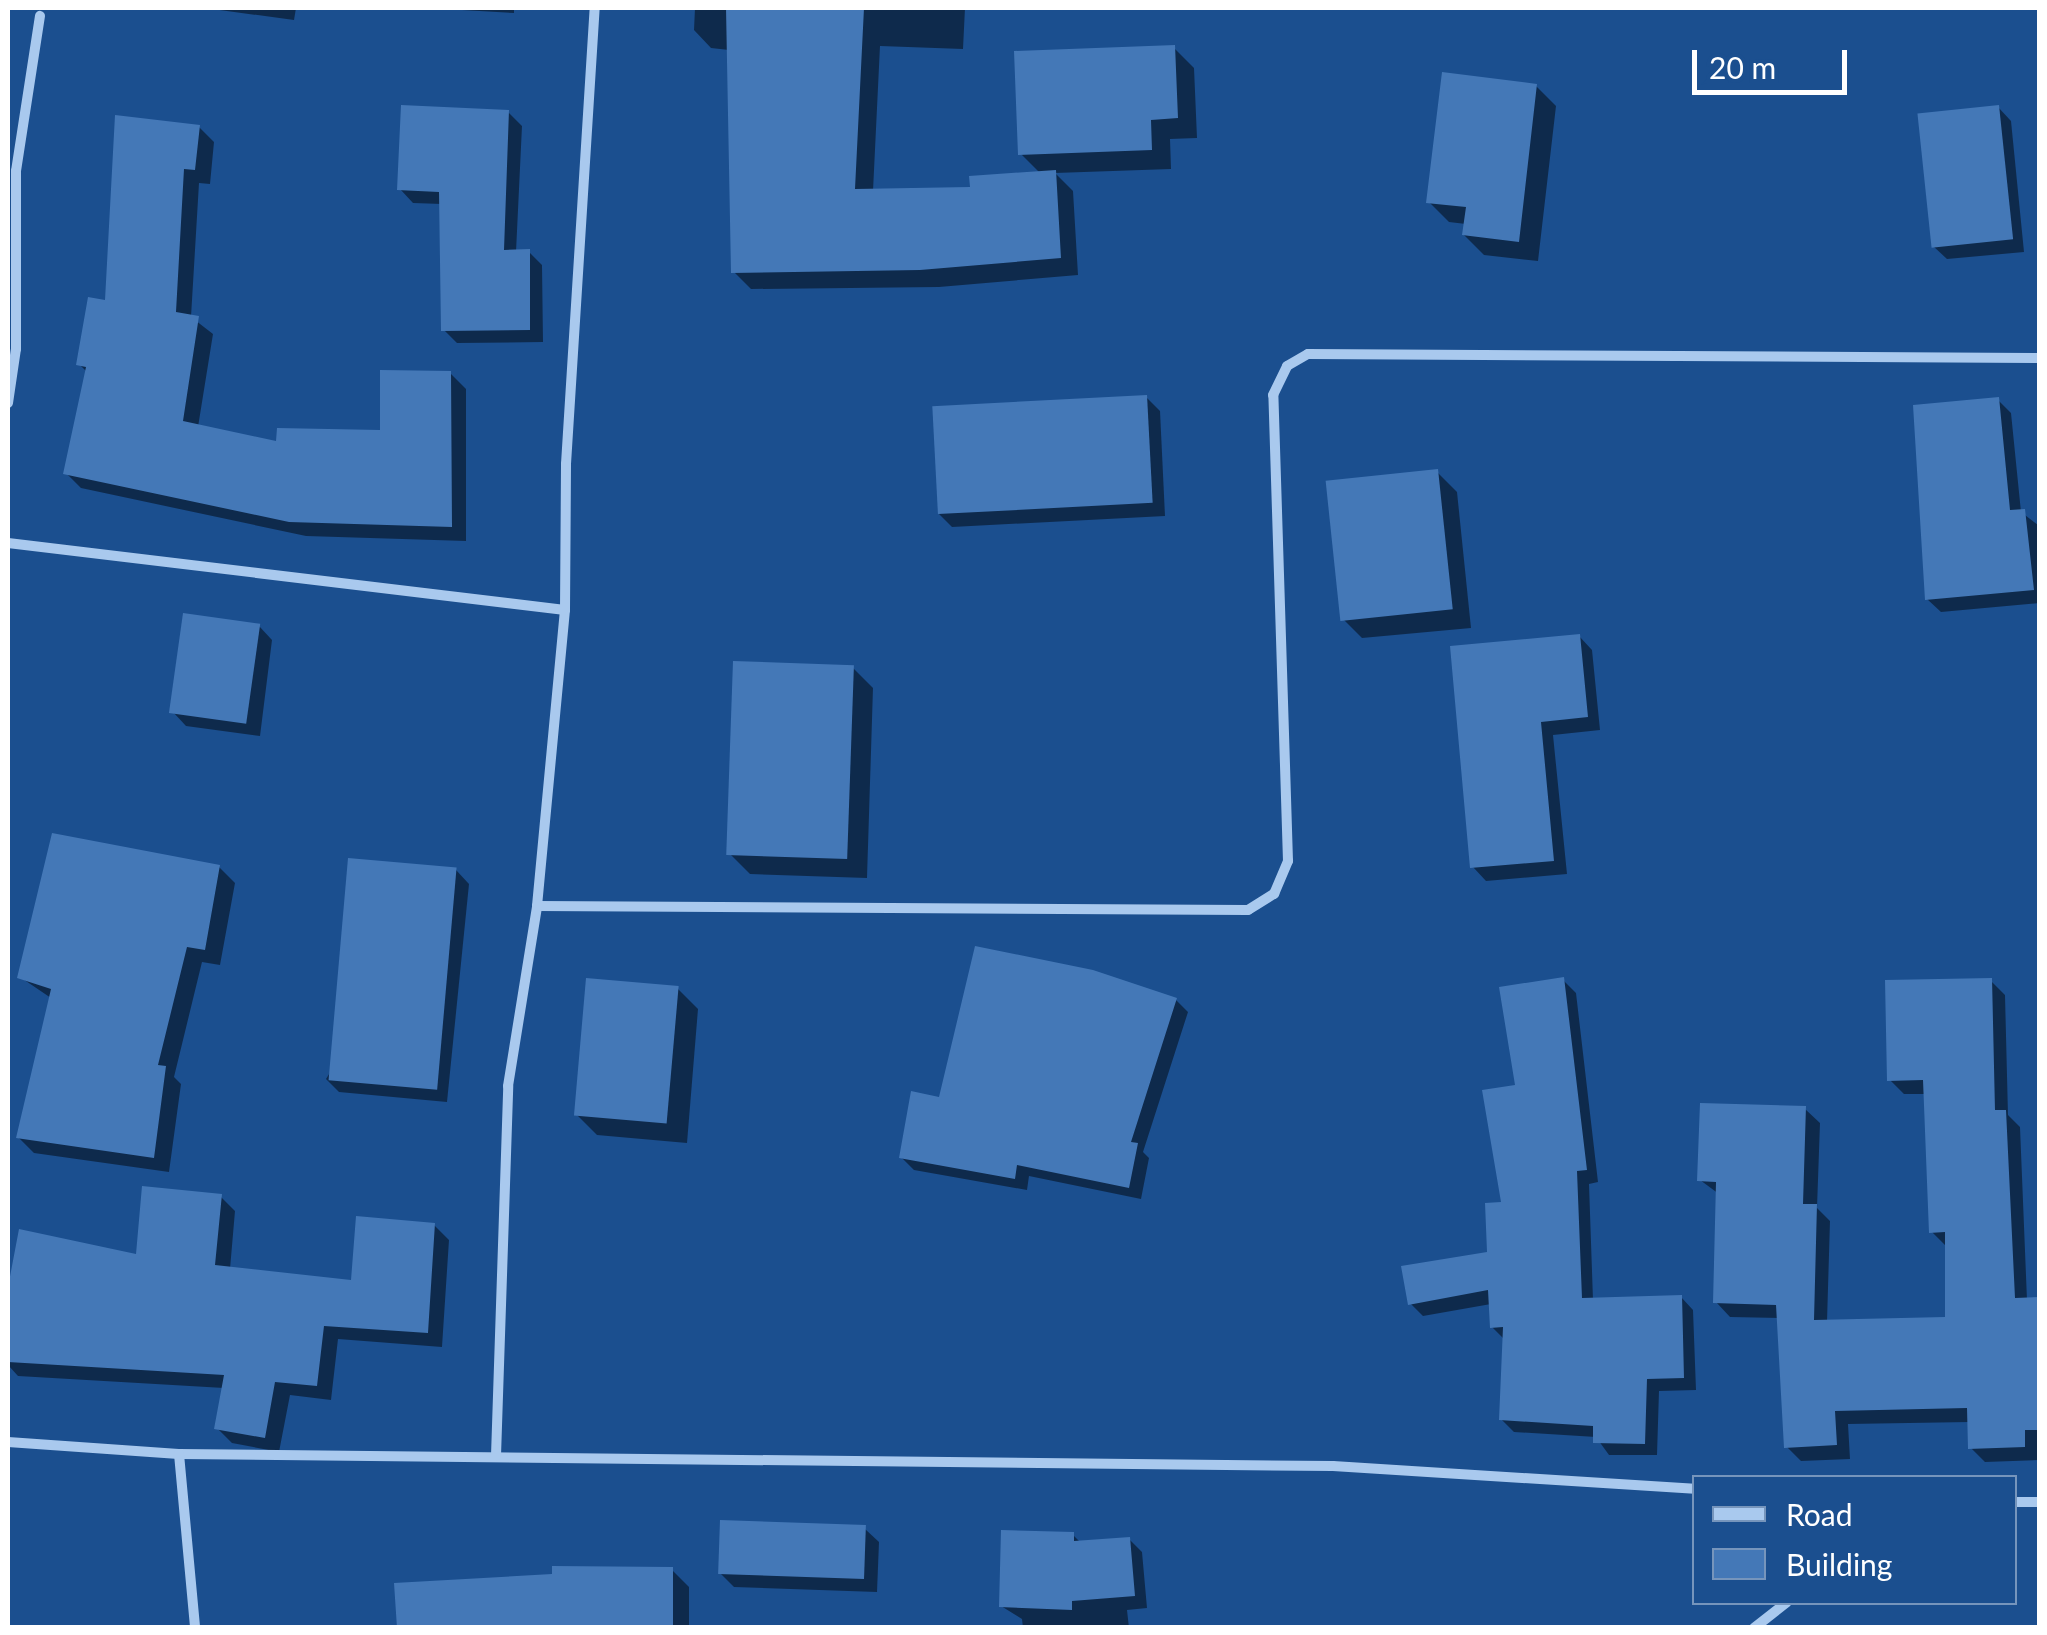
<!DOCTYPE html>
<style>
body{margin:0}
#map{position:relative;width:2047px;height:1635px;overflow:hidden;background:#1b4f8f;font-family:Lato,sans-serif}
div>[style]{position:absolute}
.shadow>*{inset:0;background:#0007}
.building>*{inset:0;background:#4478b7;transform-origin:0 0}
.minor>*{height:10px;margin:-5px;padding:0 5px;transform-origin:5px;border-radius:5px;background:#a9c9ee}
span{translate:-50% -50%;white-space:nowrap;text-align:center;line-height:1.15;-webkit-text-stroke:10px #1b4f8f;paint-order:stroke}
.frame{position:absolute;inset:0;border:10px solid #fff;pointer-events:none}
.legend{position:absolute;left:1692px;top:1475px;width:325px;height:130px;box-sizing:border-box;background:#1b4f8f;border:2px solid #7695bc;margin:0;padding:12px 18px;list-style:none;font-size:30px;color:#fff}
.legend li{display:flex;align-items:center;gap:20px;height:50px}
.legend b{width:50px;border:2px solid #7695bc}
.scale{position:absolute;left:1692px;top:50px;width:155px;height:45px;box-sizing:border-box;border:5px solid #fff;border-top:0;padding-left:12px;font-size:30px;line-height:35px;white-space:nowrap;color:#fff;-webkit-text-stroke:8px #1b4f8f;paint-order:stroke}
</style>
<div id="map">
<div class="shadow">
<i style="clip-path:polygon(205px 8px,296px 8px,294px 20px)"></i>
<i style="clip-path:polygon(427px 8px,514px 8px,514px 13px)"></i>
<i style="clip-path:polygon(695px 8px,965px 8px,963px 49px,880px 46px,873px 191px,973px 190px,1041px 174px,1021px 154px,1174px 48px,1194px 68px,1197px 138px,1170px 139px,1171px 169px,1055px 173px,1073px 191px,1078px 275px,939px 287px,751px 289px,734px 272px,729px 50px,711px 48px,694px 30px)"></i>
<i style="clip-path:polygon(1536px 86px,1556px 106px,1538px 261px,1484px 255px,1464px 235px,1466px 224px,1449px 222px,1429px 202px)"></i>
<i style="clip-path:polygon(1998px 107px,2011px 121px,2024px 252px,1947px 259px,1933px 246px)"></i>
<i style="clip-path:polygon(508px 112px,522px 126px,516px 252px,529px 252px,542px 265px,543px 342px,457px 343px,444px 330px,442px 204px,413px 203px,400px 189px)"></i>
<i style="clip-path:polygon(199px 127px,214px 142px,210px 184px,199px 183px,191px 317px,213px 334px,198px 427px,279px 444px,383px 433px,450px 373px,466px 389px,466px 541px,306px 536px,81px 488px,66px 473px,87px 372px,79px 364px)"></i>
<i style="clip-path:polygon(1146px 397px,1160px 411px,1165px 516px,952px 527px,939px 514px)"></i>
<i style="clip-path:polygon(1998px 400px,2011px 413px,2021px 512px,2038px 525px,2040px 603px,1941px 612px,1927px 599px)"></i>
<i style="clip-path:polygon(1437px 472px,1457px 492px,1471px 628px,1362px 638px,1342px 618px)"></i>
<i style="clip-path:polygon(259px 626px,272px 640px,260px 736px,186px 726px,173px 712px)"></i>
<i style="clip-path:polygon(1579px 636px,1592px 650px,1600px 730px,1553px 735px,1567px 874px,1486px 881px,1473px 867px)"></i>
<i style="clip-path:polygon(853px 668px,873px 688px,867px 878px,750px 874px,730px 854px)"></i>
<i style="clip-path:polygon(219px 867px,235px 883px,220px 965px,202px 962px,174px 1077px,181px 1084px,169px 1172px,34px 1153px,19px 1138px,51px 998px,20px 977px)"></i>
<i style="clip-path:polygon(456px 870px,469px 884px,447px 1102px,339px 1092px,326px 1079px)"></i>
<i style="clip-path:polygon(1563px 980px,1576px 993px,1598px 1182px,1589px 1184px,1593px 1300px,1681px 1297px,1693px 1310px,1696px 1390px,1659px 1391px,1657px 1455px,1609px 1455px,1596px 1437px,1514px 1432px,1501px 1419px,1505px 1340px,1492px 1327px,1491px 1304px,1423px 1316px,1410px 1303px,1489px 1254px,1504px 1205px,1518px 1087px)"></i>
<i style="clip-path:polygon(1991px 981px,2005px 995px,2008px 1115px,2020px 1127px,2027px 1300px,2040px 1299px,2039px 1460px,1985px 1462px,1970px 1447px,1970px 1422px,1848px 1424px,1850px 1459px,1801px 1461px,1787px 1447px,1780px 1318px,1730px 1317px,1716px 1302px,1719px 1194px,1700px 1180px,1805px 1109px,1820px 1123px,1817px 1208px,1830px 1221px,1827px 1322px,1948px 1319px,1947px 1247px,1932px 1232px,1926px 1094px,1904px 1094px,1890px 1080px)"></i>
<i style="clip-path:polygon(678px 989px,698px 1009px,687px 1143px,597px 1135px,577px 1115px)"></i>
<i style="clip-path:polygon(1176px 1000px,1188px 1012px,1143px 1152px,1149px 1158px,1141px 1199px,1029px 1176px,1027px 1190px,914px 1170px,901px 1157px,940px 1100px)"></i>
<i style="clip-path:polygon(220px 1196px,235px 1211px,230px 1269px,354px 1283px,434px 1225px,449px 1240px,442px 1347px,338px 1339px,331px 1400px,290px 1395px,279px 1452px,232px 1443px,217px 1428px,224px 1388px,18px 1376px,8px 1365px,8px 1300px,21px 1232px,138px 1257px)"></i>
<i style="clip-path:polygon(865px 1529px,879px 1542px,877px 1592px,734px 1587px,720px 1573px)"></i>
<i style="clip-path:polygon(1073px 1535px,1081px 1543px,1129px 1539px,1142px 1552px,1147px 1608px,1127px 1610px,1129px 1628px,1023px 1628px,1022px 1619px,1001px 1606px)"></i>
<i style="clip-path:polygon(672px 1570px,689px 1587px,689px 1628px,399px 1628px)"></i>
</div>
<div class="building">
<i style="clip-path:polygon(726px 8px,864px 8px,855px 189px,970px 187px,969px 176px,1056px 170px,1061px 258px,920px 270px,731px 273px)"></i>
<i style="clip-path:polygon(1175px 45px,1178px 118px,1151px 120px,1152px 150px,1018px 155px,1014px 51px)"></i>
<i style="clip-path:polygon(1442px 72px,1537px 84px,1519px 242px,1462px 235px,1466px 207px,1426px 203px)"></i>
<i style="clip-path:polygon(401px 105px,509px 110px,504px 250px,530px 249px,530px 330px,441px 331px,439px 192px,397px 190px)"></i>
<i style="left:1999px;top:105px;width:135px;height:82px;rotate:84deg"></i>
<i style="clip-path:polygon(115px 115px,200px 125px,195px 170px,184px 169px,176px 312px,199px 316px,183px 421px,276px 441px,277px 428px,380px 430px,380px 370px,451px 371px,452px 527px,289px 522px,63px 474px,86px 367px,76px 365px,88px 297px,105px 300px)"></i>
<i style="left:1147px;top:395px;width:108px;height:215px;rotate:87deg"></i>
<i style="clip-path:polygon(1999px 397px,2010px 510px,2025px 509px,2034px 590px,1925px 600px,1913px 405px)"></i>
<i style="left:1438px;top:469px;width:141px;height:113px;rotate:84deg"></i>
<i style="left:183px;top:613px;width:78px;height:101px;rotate:8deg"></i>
<i style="clip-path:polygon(1580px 634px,1588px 717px,1541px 722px,1554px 861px,1470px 868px,1450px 646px)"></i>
<i style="left:733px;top:661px;width:121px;height:194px;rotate:2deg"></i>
<i style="clip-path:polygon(52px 833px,220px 865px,205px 950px,187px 947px,158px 1065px,166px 1066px,154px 1158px,16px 1138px,51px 989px,17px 978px)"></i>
<i style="left:348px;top:858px;width:109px;height:223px;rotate:5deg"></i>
<i style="clip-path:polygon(975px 946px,1093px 970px,1177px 998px,1131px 1142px,1138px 1143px,1129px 1188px,1017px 1165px,1015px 1179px,899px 1158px,911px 1091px,939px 1097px)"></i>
<i style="clip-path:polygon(1564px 977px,1587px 1170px,1577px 1171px,1582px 1298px,1682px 1295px,1684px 1378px,1647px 1379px,1645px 1444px,1593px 1443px,1593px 1426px,1499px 1420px,1503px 1327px,1490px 1328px,1488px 1290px,1408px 1305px,1401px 1266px,1487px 1252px,1485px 1203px,1501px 1202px,1482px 1090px,1515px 1085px,1499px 987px)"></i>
<i style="left:586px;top:978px;width:93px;height:138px;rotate:5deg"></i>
<i style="clip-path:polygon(1992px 978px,1995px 1110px,2006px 1110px,2015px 1298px,2040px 1297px,2040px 1430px,2025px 1430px,2025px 1447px,1968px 1449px,1967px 1408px,1835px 1411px,1837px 1445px,1784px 1448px,1776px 1305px,1713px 1303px,1716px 1182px,1697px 1181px,1700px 1103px,1806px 1106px,1803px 1204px,1817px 1204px,1814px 1320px,1945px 1317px,1945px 1232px,1929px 1233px,1923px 1080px,1887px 1081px,1885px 980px)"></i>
<i style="clip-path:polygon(142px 1186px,222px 1194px,215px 1265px,351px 1280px,356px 1216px,435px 1223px,428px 1333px,324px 1326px,317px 1386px,275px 1382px,265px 1438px,214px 1429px,224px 1375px,8px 1362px,8px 1287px,19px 1229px,136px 1254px)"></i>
<i style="left:720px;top:1520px;width:146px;height:54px;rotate:2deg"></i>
<i style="clip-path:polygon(1001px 1530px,1074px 1532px,1074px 1541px,1130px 1537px,1135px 1596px,1072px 1601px,1072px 1610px,999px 1607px)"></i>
<i style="clip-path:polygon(552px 1566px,673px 1567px,673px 1628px,397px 1628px,394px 1583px,552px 1574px)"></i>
</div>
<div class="minor">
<i style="left:8px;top:403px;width:55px;rotate:-81.6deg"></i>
<i style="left:16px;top:349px;width:178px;rotate:-90deg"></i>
<i style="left:16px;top:171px;width:157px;rotate:-81.2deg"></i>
<i style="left:8px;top:543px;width:561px;rotate:6.86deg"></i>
<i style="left:537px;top:906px;width:711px;rotate:0.32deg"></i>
<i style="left:1248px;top:910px;width:31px;rotate:-32deg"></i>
<i style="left:1274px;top:894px;width:36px;rotate:-67deg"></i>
<i style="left:1288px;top:861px;width:466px;rotate:-91.8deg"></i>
<i style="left:1273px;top:395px;width:32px;rotate:-64deg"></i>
<i style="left:1287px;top:366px;width:24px;rotate:-30deg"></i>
<i style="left:1308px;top:354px;width:732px;rotate:0.31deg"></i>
<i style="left:8px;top:1442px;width:171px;rotate:4deg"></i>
<i style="left:179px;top:1454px;width:1154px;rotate:0.6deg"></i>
<i style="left:1333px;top:1466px;width:362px;rotate:3.6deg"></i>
<i style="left:179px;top:1454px;width:175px;rotate:84.7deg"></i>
<i style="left:496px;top:1456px;width:370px;rotate:-88.1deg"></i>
<i style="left:508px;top:1086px;width:182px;rotate:-80.8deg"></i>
<i style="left:537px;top:906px;width:297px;rotate:-84.6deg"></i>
<i style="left:565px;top:610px;width:146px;rotate:-89.6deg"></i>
<i style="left:566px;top:464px;width:457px;rotate:-86.4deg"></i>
<i style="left:2014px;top:1502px;width:26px"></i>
<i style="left:1754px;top:1628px;width:42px;rotate:-38.2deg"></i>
</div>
<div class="frame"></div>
<ul class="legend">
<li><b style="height:12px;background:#a9c9ee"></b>Road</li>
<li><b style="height:28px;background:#4478b7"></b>Building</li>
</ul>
<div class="scale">20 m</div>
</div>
